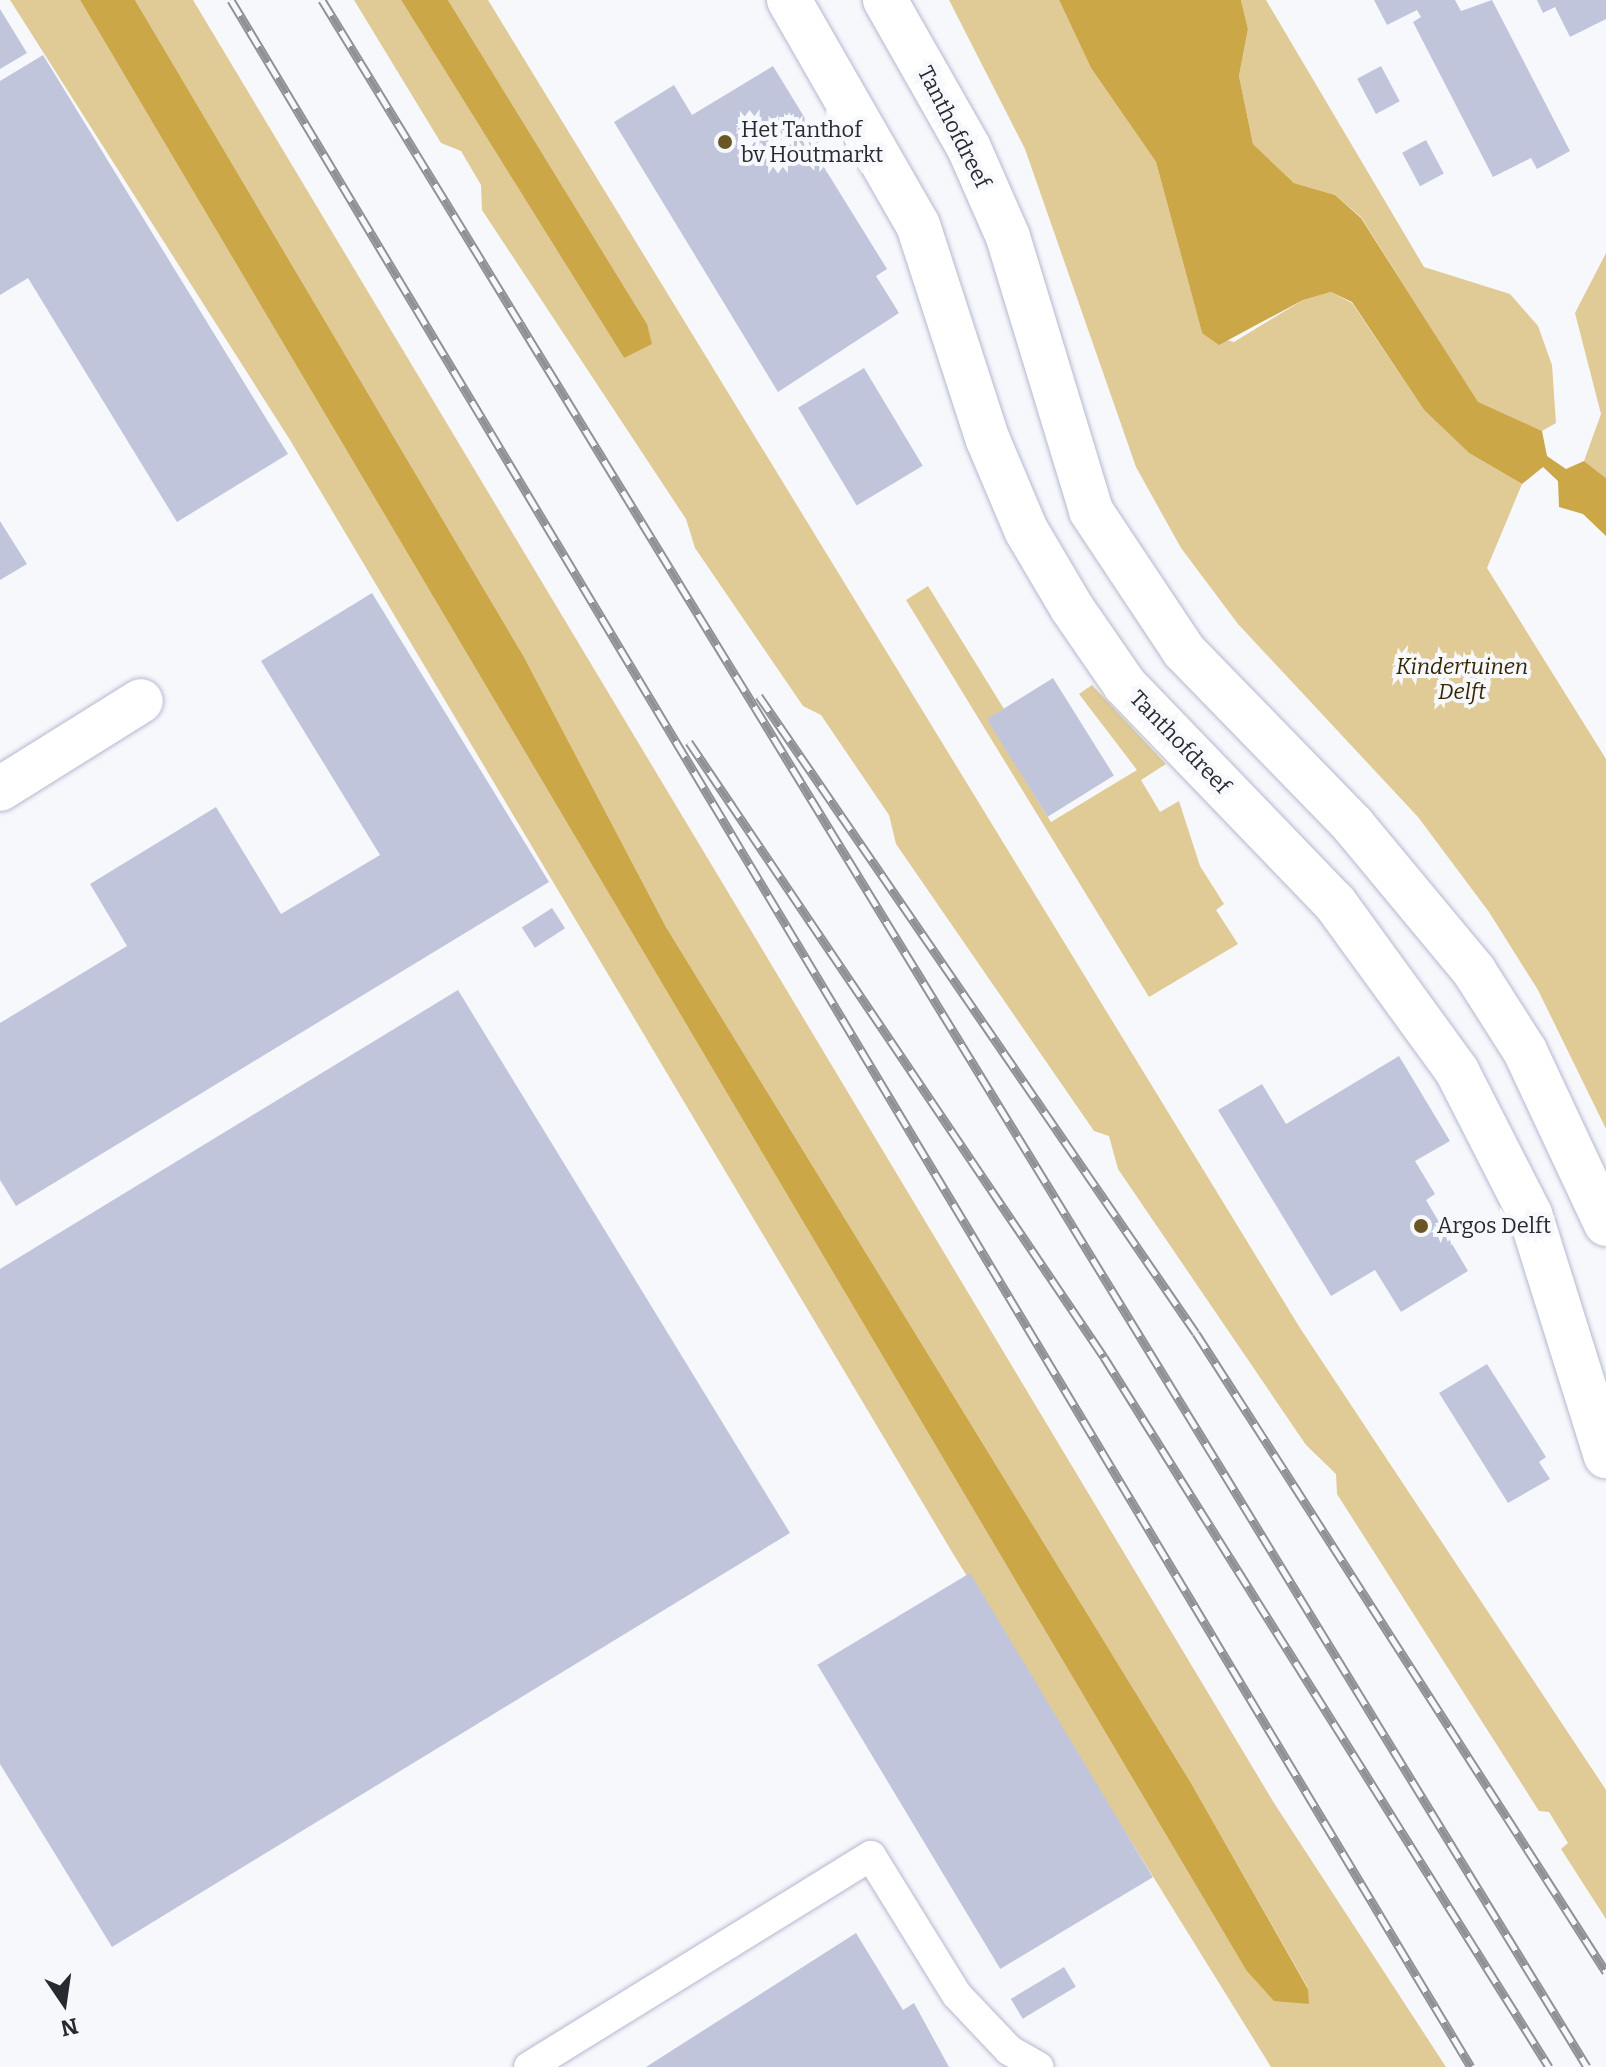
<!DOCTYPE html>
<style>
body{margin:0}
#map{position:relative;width:1606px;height:2067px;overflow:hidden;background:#f7f8fc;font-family:Bitter,serif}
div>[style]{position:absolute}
.green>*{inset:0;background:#e0ca95}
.water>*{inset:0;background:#cca747}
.building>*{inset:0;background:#c1c5dc;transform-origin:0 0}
.roads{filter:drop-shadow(0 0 2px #b5b8cf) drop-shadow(0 0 2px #b5b8cf)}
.lane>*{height:30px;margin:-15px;padding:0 15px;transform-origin:15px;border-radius:15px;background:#fff}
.street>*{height:44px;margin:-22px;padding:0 22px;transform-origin:22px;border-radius:22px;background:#fff}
.secondary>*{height:44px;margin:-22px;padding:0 22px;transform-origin:22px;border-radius:22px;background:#fff}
.rail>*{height:9px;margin-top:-4.5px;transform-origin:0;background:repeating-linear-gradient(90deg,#f7f8fc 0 18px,#909197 0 36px);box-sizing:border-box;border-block:2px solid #909197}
.dots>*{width:22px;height:22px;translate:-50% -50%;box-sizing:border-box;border:4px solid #f7f8fc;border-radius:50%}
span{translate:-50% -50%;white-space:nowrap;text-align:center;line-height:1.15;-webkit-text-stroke:8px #f7f8fc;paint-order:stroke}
.street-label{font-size:22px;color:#282a32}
.poi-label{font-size:22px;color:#282a32}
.left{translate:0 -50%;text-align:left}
.park-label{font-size:22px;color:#362700;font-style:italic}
.north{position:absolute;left:24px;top:1963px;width:80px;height:80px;-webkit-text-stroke:6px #f7f8fc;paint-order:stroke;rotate:167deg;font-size:22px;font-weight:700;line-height:32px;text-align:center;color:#282a32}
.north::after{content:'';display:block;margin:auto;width:28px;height:36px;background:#282a32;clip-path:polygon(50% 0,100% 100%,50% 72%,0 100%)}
</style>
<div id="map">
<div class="green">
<i style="clip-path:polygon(10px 0,80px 0,1246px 1970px,1308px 2004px,1308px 1988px,1191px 1783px,666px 927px,524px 657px,135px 0,193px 0,1274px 1803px,1446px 2067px,1271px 2067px,952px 1552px,290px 440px)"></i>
<i style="clip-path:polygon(354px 0,401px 0,624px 358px,647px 324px,448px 0,488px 0,1300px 1328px,1606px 1790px,1606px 1919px,1561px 1849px,1568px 1843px,1549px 1812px,1539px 1811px,1337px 1494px,1336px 1474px,1306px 1445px,1118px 1169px,1109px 1136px,1094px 1131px,896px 844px,889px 815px,821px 715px,803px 706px,695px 548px,686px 519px,482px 210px,481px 185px,461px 151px,441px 143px)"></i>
<i style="clip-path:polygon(949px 0,1059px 0,1091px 68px,1156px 162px,1202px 333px,1234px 342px,1303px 300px,1331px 292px,1352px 303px,1424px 410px,1469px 453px,1522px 484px,1487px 568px,1606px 759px,1606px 1129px,1538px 990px,1489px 912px,1418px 817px,1238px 624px,1181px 548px,1136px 467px,1025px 149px)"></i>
<i style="clip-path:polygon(1241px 0,1266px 0,1424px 267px,1510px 294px,1538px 326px,1552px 365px,1556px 423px,1542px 431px,1478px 403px,1361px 217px,1335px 195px,1294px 183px,1253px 144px,1239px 76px,1248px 29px)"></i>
<i style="clip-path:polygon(1606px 253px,1606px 478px,1584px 461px,1601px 414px,1575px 313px)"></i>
<i style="clip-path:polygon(928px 586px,1004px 709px,988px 719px,1051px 822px,1137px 770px,1079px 694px,1092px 685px,1166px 764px,1141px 780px,1160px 812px,1179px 801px,1200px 866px,1224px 904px,1216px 910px,1238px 944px,1149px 997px,906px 600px)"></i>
</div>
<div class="water">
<i style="clip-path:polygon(80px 0,135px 0,524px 657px,666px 927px,1191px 1783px,1308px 1989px,1309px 2004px,1274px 2001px,1246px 1970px)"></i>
<i style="clip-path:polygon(401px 0,448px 0,647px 324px,652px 344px,624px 358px)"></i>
<i style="clip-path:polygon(1059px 0,1241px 0,1248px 29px,1239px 76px,1253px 144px,1294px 183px,1335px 195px,1361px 218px,1478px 402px,1542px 431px,1547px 456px,1566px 469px,1584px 461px,1606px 478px,1606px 536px,1583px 514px,1559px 507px,1558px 481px,1543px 467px,1522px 484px,1469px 453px,1424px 410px,1352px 302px,1331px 292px,1303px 300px,1219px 345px,1202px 333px,1156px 162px,1091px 68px)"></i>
</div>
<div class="building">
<i style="clip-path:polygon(1374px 0,1455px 0,1461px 11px,1492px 0,1570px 151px,1537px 169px,1531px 158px,1493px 177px,1413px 22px,1421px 17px,1417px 10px,1387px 25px)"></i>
<i style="clip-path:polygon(1537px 0,1606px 0,1606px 19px,1570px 37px,1555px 7px,1543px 13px)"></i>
<i style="clip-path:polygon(0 9px,27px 53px,0 69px)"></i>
<i style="clip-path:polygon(43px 55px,288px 454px,177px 522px,28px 278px,0 295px,0 81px)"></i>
<i style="clip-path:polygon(773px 66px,822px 146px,814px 151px,887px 269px,876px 276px,899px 313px,778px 392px,614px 122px,674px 85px,692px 115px)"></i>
<i style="left:1381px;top:66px;width:40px;height:27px;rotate:62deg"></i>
<i style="left:1426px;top:140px;width:38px;height:27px;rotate:62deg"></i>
<i style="left:864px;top:368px;width:114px;height:77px;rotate:59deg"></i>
<i style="clip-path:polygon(0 521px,27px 564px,0 580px)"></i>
<i style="clip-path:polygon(372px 593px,549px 882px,16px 1206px,0 1180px,0 1023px,127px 946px,90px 884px,216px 807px,281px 914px,380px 855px,261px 661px)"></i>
<i style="left:1053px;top:678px;width:115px;height:78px;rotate:58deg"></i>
<i style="left:552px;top:908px;width:24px;height:36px;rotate:57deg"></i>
<i style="clip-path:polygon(458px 990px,790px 1533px,112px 1947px,0 1764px,0 1269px)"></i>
<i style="clip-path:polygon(1399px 1056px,1450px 1141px,1415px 1161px,1435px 1194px,1426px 1200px,1468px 1271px,1401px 1312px,1375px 1270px,1331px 1296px,1218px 1110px,1262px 1084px,1286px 1124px)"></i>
<i style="clip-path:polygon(1487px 1364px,1546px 1457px,1539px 1462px,1550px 1479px,1508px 1503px,1439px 1393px)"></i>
<i style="left:970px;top:1573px;width:355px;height:178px;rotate:59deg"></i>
<i style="clip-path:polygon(856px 1933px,903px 2010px,914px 2003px,949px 2067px,646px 2067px)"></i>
<i style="left:1064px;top:1967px;width:23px;height:62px;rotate:59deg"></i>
</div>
<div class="roads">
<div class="lane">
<i style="left:529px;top:2067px;width:402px;rotate:-31.7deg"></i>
<i style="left:871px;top:1856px;width:163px;rotate:58.3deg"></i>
<i style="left:957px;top:1995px;width:76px;rotate:46.6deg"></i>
<i style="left:1009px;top:2050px;width:34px;rotate:30deg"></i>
</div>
<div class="street">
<i style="left:0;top:789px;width:166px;rotate:-32deg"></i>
</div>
<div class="secondary">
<i style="left:789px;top:0;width:259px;rotate:60.2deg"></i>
<i style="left:918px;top:225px;width:226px;rotate:72deg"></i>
<i style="left:988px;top:440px;width:98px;rotate:67.1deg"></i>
<i style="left:1026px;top:530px;width:91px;rotate:59.5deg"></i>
<i style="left:1072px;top:608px;width:93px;rotate:55.5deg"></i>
<i style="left:1125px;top:685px;width:303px;rotate:46.1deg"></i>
<i style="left:1335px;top:903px;width:208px;rotate:54deg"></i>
<i style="left:1457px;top:1071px;width:161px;rotate:63deg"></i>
<i style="left:1530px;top:1214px;width:254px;rotate:72.6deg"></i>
<i style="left:885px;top:0;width:170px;rotate:60.4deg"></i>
<i style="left:969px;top:148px;width:97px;rotate:66.3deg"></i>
<i style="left:1008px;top:237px;width:286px;rotate:73.1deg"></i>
<i style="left:1091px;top:511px;width:168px;rotate:56.4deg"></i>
<i style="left:1184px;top:651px;width:243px;rotate:45.8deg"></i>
<i style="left:1353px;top:825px;width:190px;rotate:50.3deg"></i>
<i style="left:1474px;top:971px;width:95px;rotate:57.5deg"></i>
<i style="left:1525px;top:1051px;width:191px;rotate:64.9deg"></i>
</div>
</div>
<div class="rail">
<i style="left:231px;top:0;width:2410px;rotate:59.04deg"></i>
<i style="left:322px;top:0;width:2423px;rotate:58.53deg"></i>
<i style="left:759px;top:696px;width:772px;rotate:55.55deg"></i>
<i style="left:1196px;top:1333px;width:759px;rotate:57.31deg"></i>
<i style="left:689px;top:742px;width:742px;rotate:55.99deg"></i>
<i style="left:1104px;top:1357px;width:838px;rotate:57.92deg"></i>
</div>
<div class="dots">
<i style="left:725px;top:142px;background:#695624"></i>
<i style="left:1421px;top:1226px;background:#695624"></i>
</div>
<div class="street-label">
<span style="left:954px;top:127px;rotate:63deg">Tanthofdreef</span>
<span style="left:1180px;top:742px;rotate:46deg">Tanthofdreef</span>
</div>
<div class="poi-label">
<span class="left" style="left:741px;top:142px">Het Tanthof<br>bv Houtmarkt</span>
<span class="left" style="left:1437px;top:1226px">Argos Delft</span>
</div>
<div class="park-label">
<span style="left:1462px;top:679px">Kindertuinen<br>Delft</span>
</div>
<div class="north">N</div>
</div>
